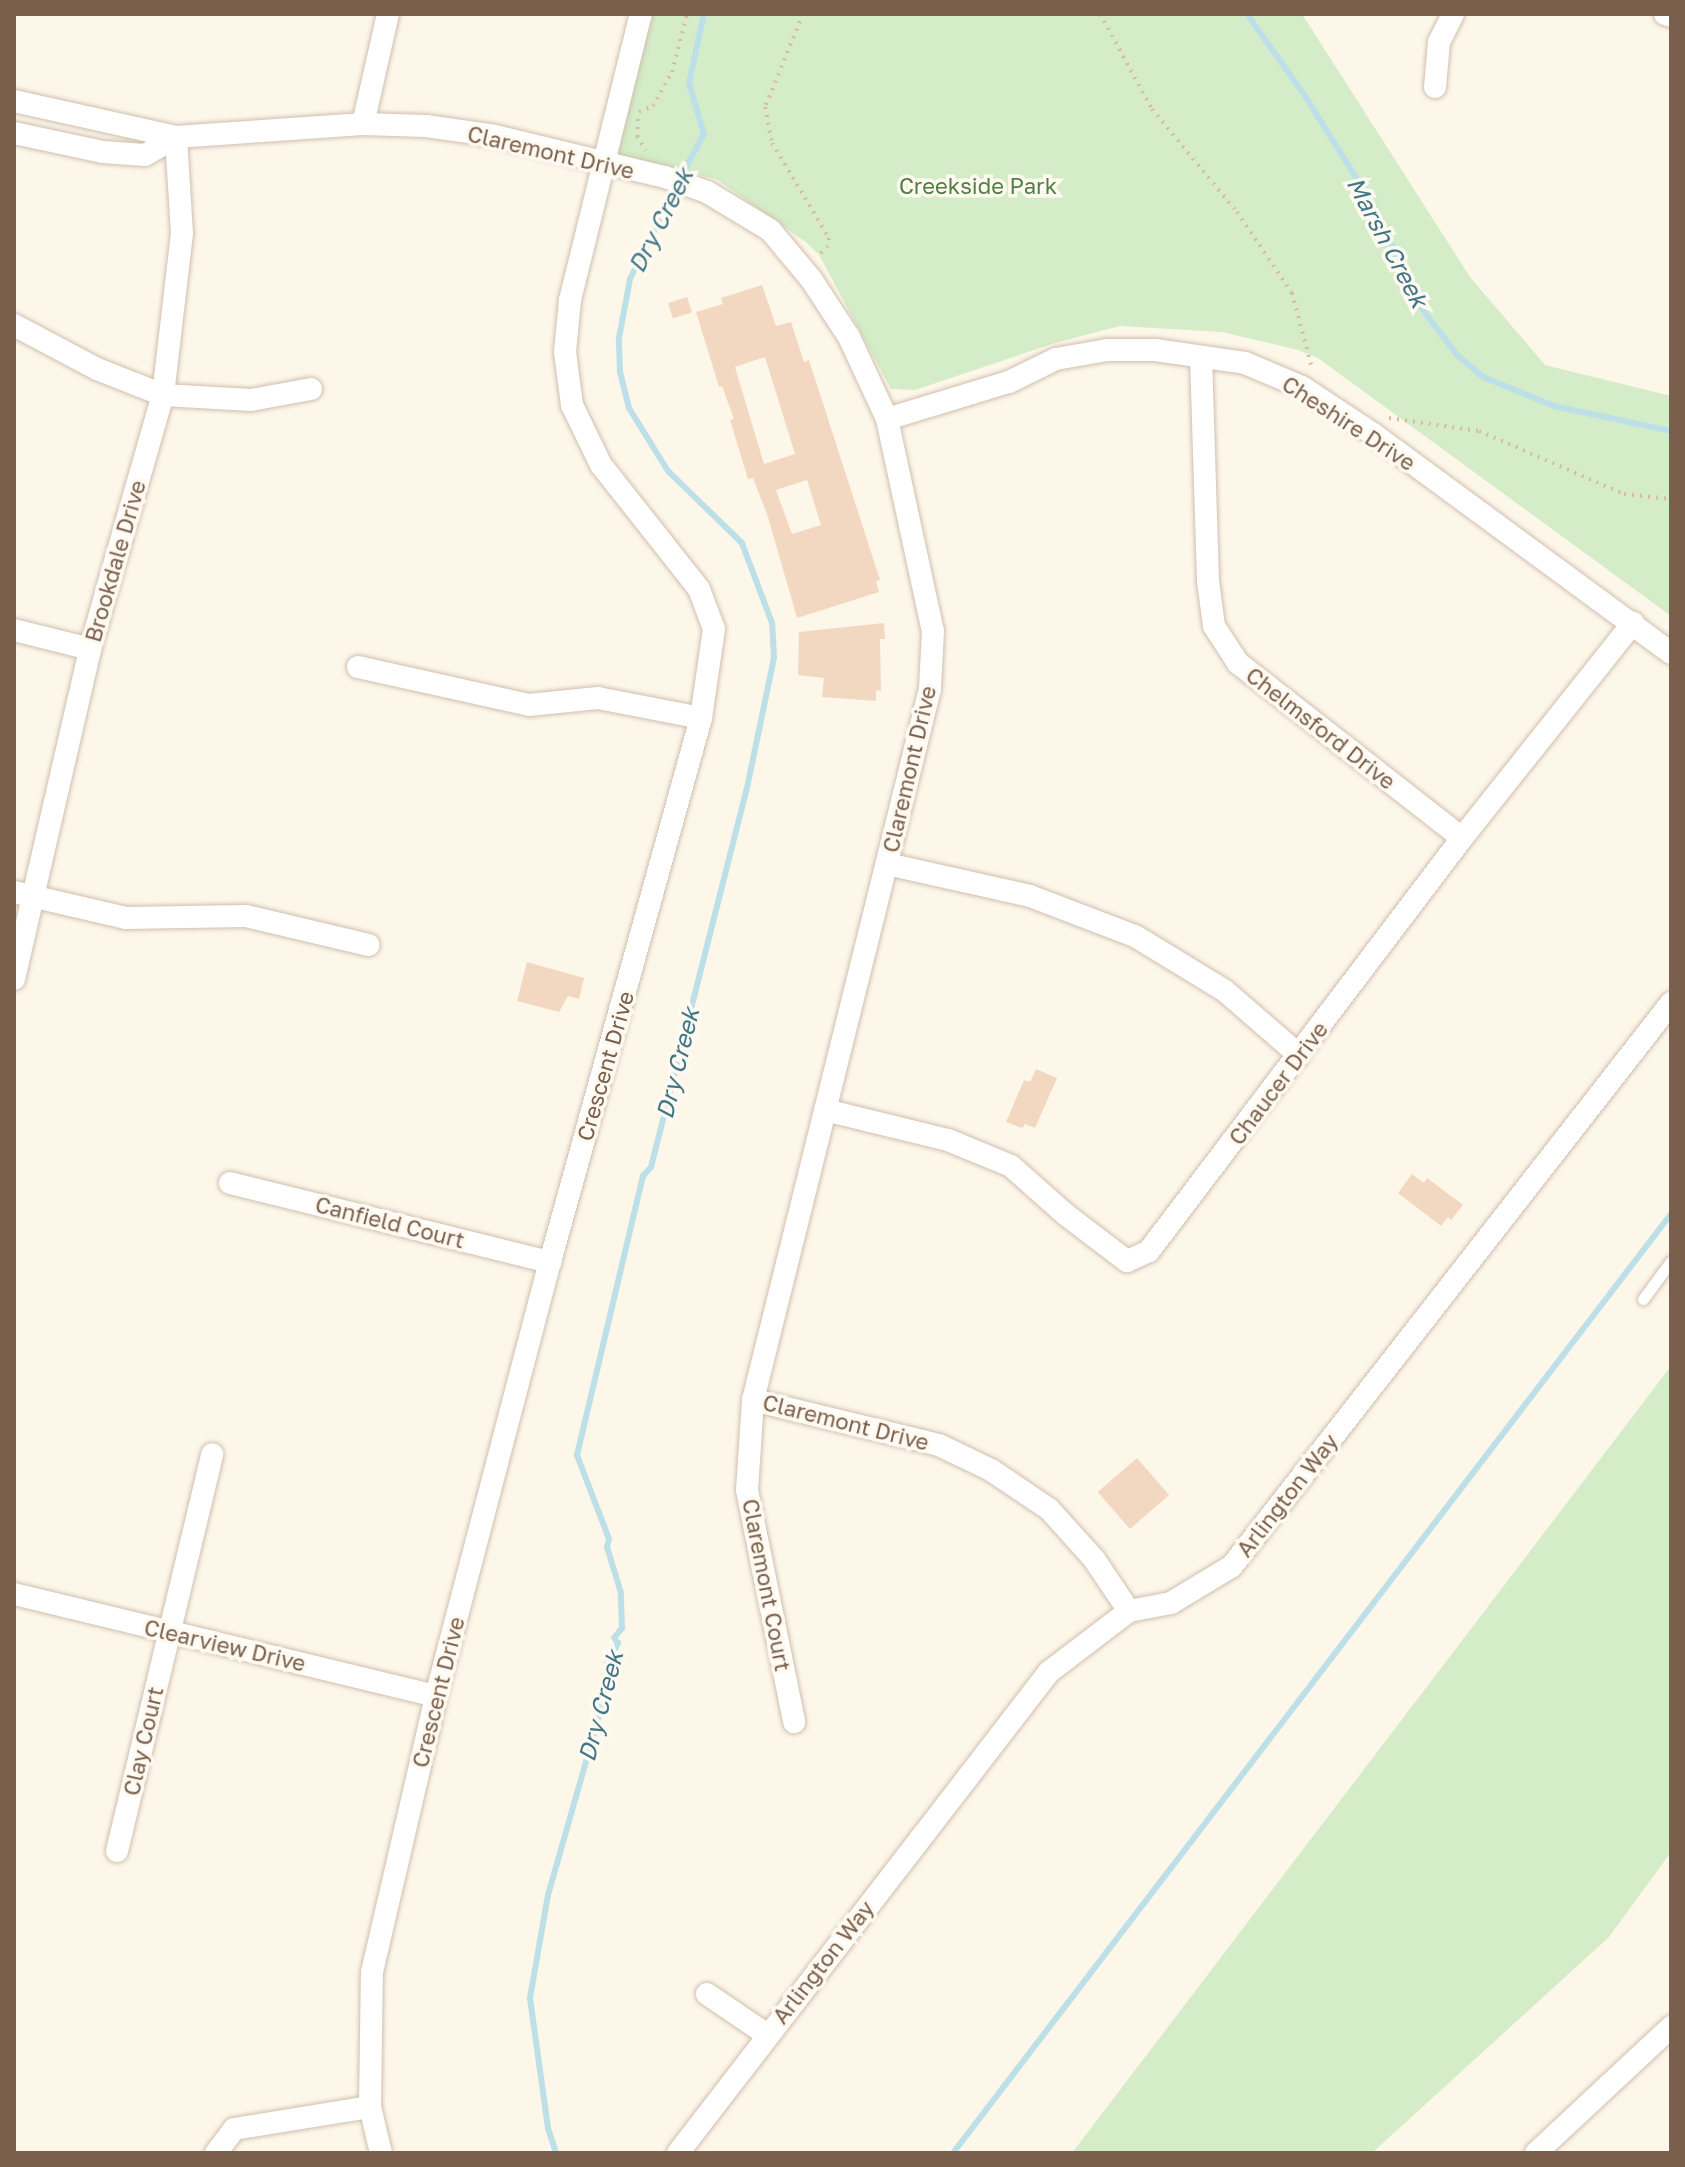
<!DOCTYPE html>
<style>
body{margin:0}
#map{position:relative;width:1685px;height:2167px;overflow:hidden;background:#fdf7ea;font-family:"Golos Text",sans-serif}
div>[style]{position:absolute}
.green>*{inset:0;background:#d4ecc7}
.stream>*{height:6px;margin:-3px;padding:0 3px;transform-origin:3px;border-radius:3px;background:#bddfe8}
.building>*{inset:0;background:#f3d8c1;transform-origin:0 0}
.path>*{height:4px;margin-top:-2px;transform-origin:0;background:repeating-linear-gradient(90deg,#d9bba3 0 2px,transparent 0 8px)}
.roads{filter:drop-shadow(0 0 2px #d0bfae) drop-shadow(0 0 2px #d0bfae)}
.lane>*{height:11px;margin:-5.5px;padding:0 5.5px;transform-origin:5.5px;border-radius:5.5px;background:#fff}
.street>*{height:22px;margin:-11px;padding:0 11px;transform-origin:11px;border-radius:11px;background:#fff}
span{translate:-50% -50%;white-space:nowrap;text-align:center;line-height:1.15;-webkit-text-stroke:7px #fffaf1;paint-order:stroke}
.street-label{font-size:22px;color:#795f4c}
.park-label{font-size:22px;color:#517f42}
.water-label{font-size:24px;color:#417686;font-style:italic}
.frame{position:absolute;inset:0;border:16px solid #795f4c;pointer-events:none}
</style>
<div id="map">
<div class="green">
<i style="clip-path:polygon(653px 14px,1302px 14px,1470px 277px,1545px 365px,1671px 396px,1671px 616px,1318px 358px,1298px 350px,1222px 332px,1120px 326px,1055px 343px,915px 390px,891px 389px,819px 255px,807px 243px,716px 179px,613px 156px)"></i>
<i style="clip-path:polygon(1671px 1366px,1671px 1852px,1609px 1937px,1372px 2153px,1072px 2153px)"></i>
</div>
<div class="stream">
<i style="left:1247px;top:14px;width:100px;rotate:54.7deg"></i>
<i style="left:1305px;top:96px;width:133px;rotate:57.9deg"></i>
<i style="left:1376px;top:209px;width:100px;rotate:66.5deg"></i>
<i style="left:1416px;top:301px;width:68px;rotate:52.8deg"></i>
<i style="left:1457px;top:355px;width:34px;rotate:40deg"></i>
<i style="left:1483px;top:377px;width:77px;rotate:22.2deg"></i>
<i style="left:1554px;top:406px;width:120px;rotate:12.1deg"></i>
<i style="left:681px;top:176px;width:48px;rotate:-61.3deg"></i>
<i style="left:704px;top:134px;width:53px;rotate:-106.4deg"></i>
<i style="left:689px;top:83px;width:71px;rotate:-77.7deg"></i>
<i style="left:556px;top:2153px;width:26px;rotate:-108deg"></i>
<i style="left:548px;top:2128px;width:131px;rotate:-97.9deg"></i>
<i style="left:530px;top:1998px;width:105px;rotate:-80.1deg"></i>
<i style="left:548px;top:1895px;width:219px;rotate:-74.1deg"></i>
<i style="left:608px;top:1684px;width:16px;rotate:-75deg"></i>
<i style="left:612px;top:1669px;width:7px;rotate:-135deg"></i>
<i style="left:607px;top:1664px;width:24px;rotate:-62deg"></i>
<i style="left:618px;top:1643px;width:6px;rotate:-129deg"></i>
<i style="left:614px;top:1638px;width:13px;rotate:-51deg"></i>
<i style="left:622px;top:1628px;width:35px;rotate:-92deg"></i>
<i style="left:621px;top:1593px;width:48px;rotate:-106.9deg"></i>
<i style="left:607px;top:1547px;width:8px;rotate:-76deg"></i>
<i style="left:609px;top:1539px;width:90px;rotate:-110.9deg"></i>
<i style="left:577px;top:1455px;width:287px;rotate:-76.7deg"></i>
<i style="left:643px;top:1176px;width:12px;rotate:-48deg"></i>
<i style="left:651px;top:1167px;width:391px;rotate:-75.8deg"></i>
<i style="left:747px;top:788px;width:133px;rotate:-78.3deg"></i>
<i style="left:774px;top:658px;width:35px;rotate:-93deg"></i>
<i style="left:772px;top:623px;width:85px;rotate:-110.6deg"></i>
<i style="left:742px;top:543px;width:103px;rotate:-135.8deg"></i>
<i style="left:668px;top:471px;width:74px;rotate:-121.8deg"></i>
<i style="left:629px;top:408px;width:37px;rotate:-104deg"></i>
<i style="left:620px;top:372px;width:34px;rotate:-92deg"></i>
<i style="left:619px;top:338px;width:60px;rotate:-79.4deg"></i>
<i style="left:630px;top:279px;width:104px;rotate:-63.7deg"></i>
<i style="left:953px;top:2153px;width:1182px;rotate:-52.6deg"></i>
</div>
<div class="building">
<i style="clip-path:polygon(evenodd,762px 285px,776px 326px,791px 322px,804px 362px,809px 360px,880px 580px,876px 581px,879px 592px,797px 618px,768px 517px,753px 478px,748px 479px,730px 420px,734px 419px,722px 386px,719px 387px,696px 312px,723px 304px,721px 298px,762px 285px,765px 357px,795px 454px,764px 464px,735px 367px,765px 357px,762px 285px,807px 480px,821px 525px,792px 534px,776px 490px,807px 480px)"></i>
<i style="left:687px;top:297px;width:16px;height:20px;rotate:72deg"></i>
<i style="clip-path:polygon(884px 623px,885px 639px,880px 639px,881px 691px,876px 690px,876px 701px,822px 697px,824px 678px,798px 675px,799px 632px)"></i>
<i style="clip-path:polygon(527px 962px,584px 978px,579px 999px,568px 996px,559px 1012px,517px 1001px)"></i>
<i style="clip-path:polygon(1036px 1069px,1057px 1078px,1035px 1128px,1025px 1124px,1022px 1128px,1006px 1122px,1024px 1080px,1030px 1082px)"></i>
<i style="clip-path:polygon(1412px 1174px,1424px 1183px,1427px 1178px,1463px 1205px,1451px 1220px,1448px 1217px,1441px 1226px,1398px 1193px)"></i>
<i style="left:1137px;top:1458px;width:49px;height:52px;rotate:49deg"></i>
</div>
<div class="path">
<i style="left:803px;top:14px;width:100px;rotate:112.2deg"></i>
<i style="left:765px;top:107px;width:37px;rotate:79deg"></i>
<i style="left:772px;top:143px;width:111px;rotate:59deg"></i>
<i style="left:829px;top:238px;width:8px;rotate:97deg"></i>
<i style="left:828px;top:246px;width:13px;rotate:135deg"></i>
<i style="left:1100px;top:14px;width:108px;rotate:61.3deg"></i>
<i style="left:1152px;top:109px;width:134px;rotate:50.5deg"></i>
<i style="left:1237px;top:212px;width:98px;rotate:55.8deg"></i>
<i style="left:1292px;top:293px;width:78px;rotate:75.1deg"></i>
<i style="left:639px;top:112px;width:15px;rotate:-23deg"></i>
<i style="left:653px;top:106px;width:39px;rotate:-61deg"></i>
<i style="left:672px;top:72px;width:60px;rotate:-75.5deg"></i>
<i style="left:638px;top:119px;width:17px;rotate:93deg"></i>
<i style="left:637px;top:136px;width:17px;rotate:59deg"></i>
<i style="left:1389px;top:418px;width:91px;rotate:8.2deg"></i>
<i style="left:1479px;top:431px;width:158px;rotate:23.5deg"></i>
<i style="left:1624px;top:494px;width:47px;rotate:6.1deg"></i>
</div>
<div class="roads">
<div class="lane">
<i style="left:1643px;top:1299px;width:47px;rotate:-53.6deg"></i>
</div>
<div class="street">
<i style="left:1665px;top:14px;width:6px;rotate:18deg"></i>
<i style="left:1435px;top:87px;width:45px;rotate:-84.9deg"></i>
<i style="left:1439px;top:42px;width:31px;rotate:-63deg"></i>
<i style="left:14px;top:101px;width:166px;rotate:12.5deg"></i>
<i style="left:176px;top:137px;width:187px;rotate:-4deg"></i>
<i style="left:363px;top:124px;width:63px;rotate:1.8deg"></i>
<i style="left:426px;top:126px;width:70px;rotate:8.2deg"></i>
<i style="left:495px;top:136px;width:175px;rotate:13.6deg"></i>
<i style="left:665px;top:177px;width:45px;rotate:19.7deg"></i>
<i style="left:707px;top:192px;width:74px;rotate:31.1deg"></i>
<i style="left:770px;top:230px;width:64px;rotate:50.1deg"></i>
<i style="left:811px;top:279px;width:69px;rotate:56.8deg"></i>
<i style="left:849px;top:337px;width:90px;rotate:65.1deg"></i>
<i style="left:887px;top:419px;width:217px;rotate:77.8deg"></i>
<i style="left:933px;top:631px;width:58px;rotate:93deg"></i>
<i style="left:930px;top:689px;width:733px;rotate:103.98deg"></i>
<i style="left:753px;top:1400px;width:90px;rotate:93.8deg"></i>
<i style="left:747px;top:1490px;width:237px;rotate:78.5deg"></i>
<i style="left:363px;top:124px;width:113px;rotate:-77.2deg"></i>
<i style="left:14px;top:133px;width:91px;rotate:12.1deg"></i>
<i style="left:103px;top:152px;width:42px;rotate:4.1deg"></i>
<i style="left:145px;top:155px;width:36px;rotate:-30deg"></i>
<i style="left:14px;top:325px;width:94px;rotate:27.9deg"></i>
<i style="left:97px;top:369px;width:71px;rotate:21.5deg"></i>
<i style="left:163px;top:395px;width:88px;rotate:3.3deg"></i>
<i style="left:251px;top:400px;width:61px;rotate:-10.4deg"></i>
<i style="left:1201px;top:357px;width:224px;rotate:88.2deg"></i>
<i style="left:1208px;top:581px;width:45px;rotate:82.4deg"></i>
<i style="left:1214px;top:626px;width:44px;rotate:57deg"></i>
<i style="left:1238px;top:663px;width:284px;rotate:38deg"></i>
<i style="left:887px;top:419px;width:127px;rotate:-16.9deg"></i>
<i style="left:1009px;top:382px;width:52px;rotate:-26.1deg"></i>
<i style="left:1056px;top:359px;width:52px;rotate:-10deg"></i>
<i style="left:1107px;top:350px;width:48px"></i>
<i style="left:1155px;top:350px;width:91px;rotate:8.2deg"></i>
<i style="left:1245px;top:363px;width:62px;rotate:22.8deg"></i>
<i style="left:1302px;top:387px;width:85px;rotate:33.5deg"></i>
<i style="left:1373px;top:434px;width:370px;rotate:36.3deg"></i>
<i style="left:14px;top:630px;width:78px;rotate:14deg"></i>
<i style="left:358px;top:667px;width:175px;rotate:12.5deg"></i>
<i style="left:529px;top:705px;width:69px;rotate:-5.8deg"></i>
<i style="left:598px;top:698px;width:105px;rotate:11deg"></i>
<i style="left:887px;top:864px;width:147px;rotate:12.6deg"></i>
<i style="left:1030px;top:896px;width:112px;rotate:20.9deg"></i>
<i style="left:1135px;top:936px;width:105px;rotate:31.4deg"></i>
<i style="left:1225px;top:991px;width:98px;rotate:40.9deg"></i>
<i style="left:14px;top:892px;width:115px;rotate:13.1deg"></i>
<i style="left:126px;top:918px;width:120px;rotate:-1deg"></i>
<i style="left:246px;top:916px;width:126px;rotate:13.3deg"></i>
<i style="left:14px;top:979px;width:339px;rotate:-77deg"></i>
<i style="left:90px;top:649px;width:264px;rotate:-74deg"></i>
<i style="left:163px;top:395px;width:163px;rotate:-83.3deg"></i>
<i style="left:182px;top:233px;width:96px;rotate:-93.6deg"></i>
<i style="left:825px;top:1110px;width:127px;rotate:13.7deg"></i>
<i style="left:948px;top:1140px;width:68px;rotate:22.4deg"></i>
<i style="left:1011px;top:1166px;width:72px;rotate:41.6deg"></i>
<i style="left:1065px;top:1214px;width:78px;rotate:37.2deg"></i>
<i style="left:1127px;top:1261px;width:24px;rotate:-24deg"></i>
<i style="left:1149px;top:1251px;width:518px;rotate:-52.84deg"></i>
<i style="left:1462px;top:838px;width:275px;rotate:-51.5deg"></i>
<i style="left:230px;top:1183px;width:330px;rotate:13.9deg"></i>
<i style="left:753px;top:1400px;width:191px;rotate:13.6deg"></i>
<i style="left:939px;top:1445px;width:58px;rotate:25.7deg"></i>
<i style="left:991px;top:1470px;width:70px;rotate:33.9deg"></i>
<i style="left:1049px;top:1509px;width:67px;rotate:48deg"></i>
<i style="left:1094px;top:1559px;width:63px;rotate:56.1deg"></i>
<i style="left:14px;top:1594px;width:434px;rotate:13.6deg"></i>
<i style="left:117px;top:1851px;width:408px;rotate:-76.5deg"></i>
<i style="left:707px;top:1994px;width:71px;rotate:34.1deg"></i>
<i style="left:216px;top:2153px;width:30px;rotate:-53deg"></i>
<i style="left:234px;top:2129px;width:138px;rotate:-9.2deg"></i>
<i style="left:381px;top:2153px;width:47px;rotate:-103.4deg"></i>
<i style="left:370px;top:2107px;width:135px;rotate:-89.2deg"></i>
<i style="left:372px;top:1972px;width:283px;rotate:-76.9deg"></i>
<i style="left:436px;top:1696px;width:449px;rotate:-75.3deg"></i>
<i style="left:550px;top:1262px;width:565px;rotate:-74.49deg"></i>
<i style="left:701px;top:718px;width:90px;rotate:-81.7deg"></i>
<i style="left:714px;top:629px;width:43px;rotate:-110.6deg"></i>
<i style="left:699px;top:589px;width:158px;rotate:-128.3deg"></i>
<i style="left:601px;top:465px;width:67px;rotate:-115.8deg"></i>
<i style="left:572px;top:405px;width:53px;rotate:-97.5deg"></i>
<i style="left:565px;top:352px;width:52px;rotate:-84.5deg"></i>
<i style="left:570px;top:300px;width:295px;rotate:-76.1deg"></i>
<i style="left:678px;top:2153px;width:607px;rotate:-52.36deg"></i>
<i style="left:1049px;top:1672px;width:101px;rotate:-37.3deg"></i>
<i style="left:1129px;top:1611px;width:43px;rotate:-10.8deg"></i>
<i style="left:1171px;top:1603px;width:71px;rotate:-31.2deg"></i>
<i style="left:1232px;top:1566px;width:714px;rotate:-52.05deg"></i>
<i style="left:1536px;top:2153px;width:185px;rotate:-43deg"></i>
</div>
</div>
<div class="street-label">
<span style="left:551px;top:152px;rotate:13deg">Claremont Drive</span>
<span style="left:1349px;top:423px;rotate:33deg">Cheshire Drive</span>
<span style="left:115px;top:561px;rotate:-74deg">Brookdale Drive</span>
<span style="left:1321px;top:728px;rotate:38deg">Chelmsford Drive</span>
<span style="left:909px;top:769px;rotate:-77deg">Claremont Drive</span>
<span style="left:605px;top:1066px;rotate:-74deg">Crescent Drive</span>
<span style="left:1278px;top:1083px;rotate:-53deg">Chaucer Drive</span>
<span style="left:390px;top:1222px;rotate:14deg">Canfield Court</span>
<span style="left:846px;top:1422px;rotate:14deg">Claremont Drive</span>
<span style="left:1287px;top:1495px;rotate:-52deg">Arlington Way</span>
<span style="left:767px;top:1585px;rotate:79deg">Claremont Court</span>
<span style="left:225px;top:1645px;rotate:13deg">Clearview Drive</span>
<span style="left:438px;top:1692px;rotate:-76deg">Crescent Drive</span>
<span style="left:143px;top:1741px;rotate:-77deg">Clay Court</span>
<span style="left:823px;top:1962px;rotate:-52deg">Arlington Way</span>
</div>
<div class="park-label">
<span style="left:978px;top:186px">Creekside Park</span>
</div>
<div class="water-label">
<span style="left:660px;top:220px;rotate:-63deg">Dry Creek</span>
<span style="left:1388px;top:242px;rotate:62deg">Marsh Creek</span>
<span style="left:677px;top:1063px;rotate:-76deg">Dry Creek</span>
<span style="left:600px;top:1706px;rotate:-75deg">Dry Creek</span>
</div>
<div class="frame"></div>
</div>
